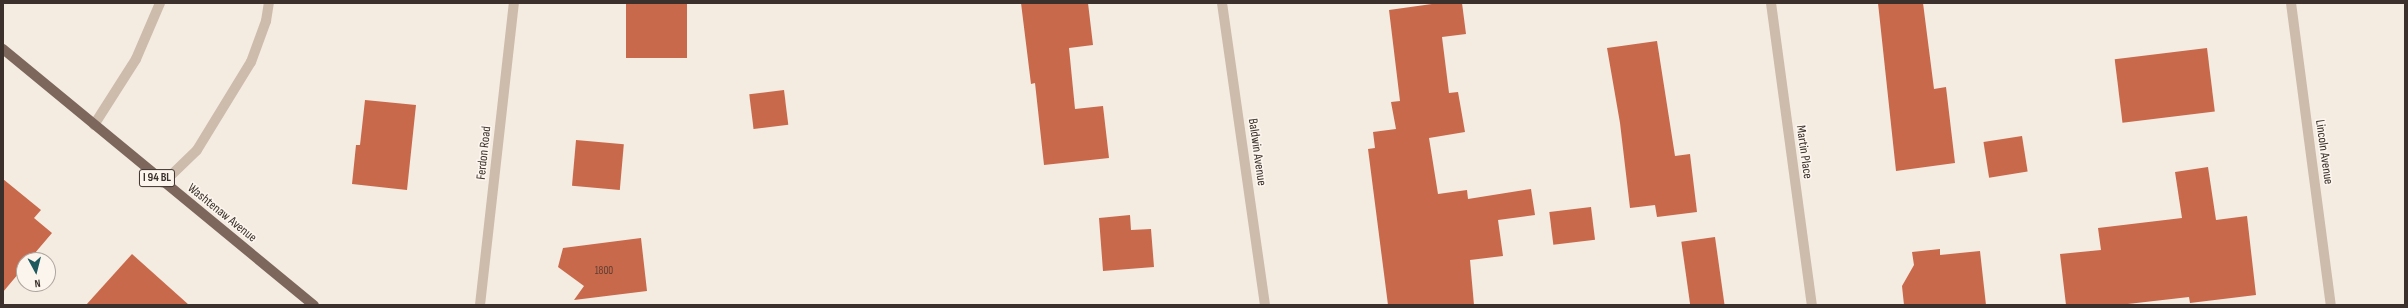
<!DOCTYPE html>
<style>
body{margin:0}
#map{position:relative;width:2408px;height:308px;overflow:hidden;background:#f4ebe1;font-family:"Sofia Sans Condensed",sans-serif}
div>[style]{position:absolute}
.building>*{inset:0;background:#c8694b;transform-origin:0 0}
.lane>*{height:10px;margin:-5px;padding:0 5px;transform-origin:5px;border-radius:5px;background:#cdbbac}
.street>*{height:10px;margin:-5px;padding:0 5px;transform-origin:5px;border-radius:5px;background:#cdbbac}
.primary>*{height:10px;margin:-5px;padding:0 5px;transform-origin:5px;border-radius:5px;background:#7d675c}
span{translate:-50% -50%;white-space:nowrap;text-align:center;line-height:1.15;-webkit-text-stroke:3.5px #fbf5ee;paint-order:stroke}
.number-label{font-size:11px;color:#5e3e33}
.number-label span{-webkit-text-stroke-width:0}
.shield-label span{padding:1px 3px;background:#fbf5ee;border:1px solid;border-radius:3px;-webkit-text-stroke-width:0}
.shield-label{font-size:12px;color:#3b302b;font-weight:700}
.street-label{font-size:13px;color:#3b302b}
.frame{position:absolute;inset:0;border:4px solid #3b302b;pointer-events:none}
.north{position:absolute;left:16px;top:252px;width:40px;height:40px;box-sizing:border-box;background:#fbf5ee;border:1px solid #aea6a0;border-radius:50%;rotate:173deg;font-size:11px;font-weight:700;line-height:16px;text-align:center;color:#3b302b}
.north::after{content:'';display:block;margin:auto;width:14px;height:18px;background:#1f5a5e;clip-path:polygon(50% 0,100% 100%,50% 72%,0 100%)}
</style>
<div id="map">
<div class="building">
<i style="left:626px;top:3px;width:61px;height:55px"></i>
<i style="clip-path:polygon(1021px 3px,1088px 3px,1093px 45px,1069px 48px,1075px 109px,1103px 106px,1109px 158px,1044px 165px,1035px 83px,1031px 84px)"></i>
<i style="clip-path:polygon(1439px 3px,1462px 3px,1466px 34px,1442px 37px,1449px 93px,1458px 92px,1465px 132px,1429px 138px,1438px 194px,1467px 190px,1468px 199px,1531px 189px,1535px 215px,1498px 220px,1503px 256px,1470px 260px,1474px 305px,1388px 305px,1368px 149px,1375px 148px,1373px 132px,1396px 129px,1391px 102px,1400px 101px,1389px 10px)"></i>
<i style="clip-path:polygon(1878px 3px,1923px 3px,1934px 89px,1946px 87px,1955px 163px,1896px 171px)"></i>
<i style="clip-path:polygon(1657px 41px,1675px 156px,1690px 154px,1697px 212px,1657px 217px,1655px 205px,1630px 208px,1620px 123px,1607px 48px)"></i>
<i style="left:2207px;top:48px;width:64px;height:93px;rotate:83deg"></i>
<i style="left:784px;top:90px;width:35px;height:35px;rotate:83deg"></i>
<i style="clip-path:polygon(365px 100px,416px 105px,407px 190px,352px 184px,356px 145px,360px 145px)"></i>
<i style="left:2022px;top:136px;width:36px;height:39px;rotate:81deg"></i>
<i style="left:576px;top:140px;width:48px;height:46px;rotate:5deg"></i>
<i style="clip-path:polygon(2208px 167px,2216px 220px,2247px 216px,2256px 295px,2190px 303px,2189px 297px,2119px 305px,2066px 305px,2060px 254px,2101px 250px,2098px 228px,2182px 218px,2175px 172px)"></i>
<i style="clip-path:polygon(3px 179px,41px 210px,34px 218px,52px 233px,29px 260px,24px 260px,24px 267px,3px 292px)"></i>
<i style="left:1591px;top:207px;width:33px;height:42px;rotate:83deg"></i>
<i style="clip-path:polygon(1130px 215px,1131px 230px,1151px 229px,1154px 267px,1103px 271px,1099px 218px)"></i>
<i style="left:1715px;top:237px;width:69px;height:34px;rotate:82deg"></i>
<i style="clip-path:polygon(641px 238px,647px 291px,574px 300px,584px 286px,558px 267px,563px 248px)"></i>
<i style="clip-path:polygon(1940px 249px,1940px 255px,1980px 251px,1986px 305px,1904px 305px,1902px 286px,1914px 265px,1912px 252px)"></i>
<i style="clip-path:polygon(132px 254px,189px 305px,86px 305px)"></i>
</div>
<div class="lane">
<i style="left:94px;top:125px;width:78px;rotate:-57.5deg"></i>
<i style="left:136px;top:59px;width:61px;rotate:-66.8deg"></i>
<i style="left:163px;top:183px;width:47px;rotate:-44.1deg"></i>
<i style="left:197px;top:150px;width:103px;rotate:-58.5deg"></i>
<i style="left:251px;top:62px;width:44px;rotate:-69.9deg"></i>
<i style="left:266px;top:21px;width:18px;rotate:-81deg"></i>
</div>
<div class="street">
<i style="left:1222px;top:3px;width:305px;rotate:81.9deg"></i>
<i style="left:1771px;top:3px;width:305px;rotate:82.3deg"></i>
<i style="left:2291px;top:3px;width:305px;rotate:82.5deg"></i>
<i style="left:480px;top:305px;width:304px;rotate:-83.6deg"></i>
</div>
<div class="primary">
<i style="left:3px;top:49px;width:403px;rotate:39.5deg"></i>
</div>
<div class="number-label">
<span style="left:604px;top:271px">1800</span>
</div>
<div class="shield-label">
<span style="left:157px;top:178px">I 94 BL</span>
</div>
<div class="street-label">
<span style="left:1257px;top:152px;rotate:82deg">Baldwin Avenue</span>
<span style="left:1804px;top:152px;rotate:82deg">Martin Place</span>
<span style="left:2324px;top:152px;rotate:82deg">Lincoln Avenue</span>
<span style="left:484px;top:153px;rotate:-84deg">Ferdon Road</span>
<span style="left:222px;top:213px;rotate:39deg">Washtenaw Avenue</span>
</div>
<div class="frame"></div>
<div class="north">N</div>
</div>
